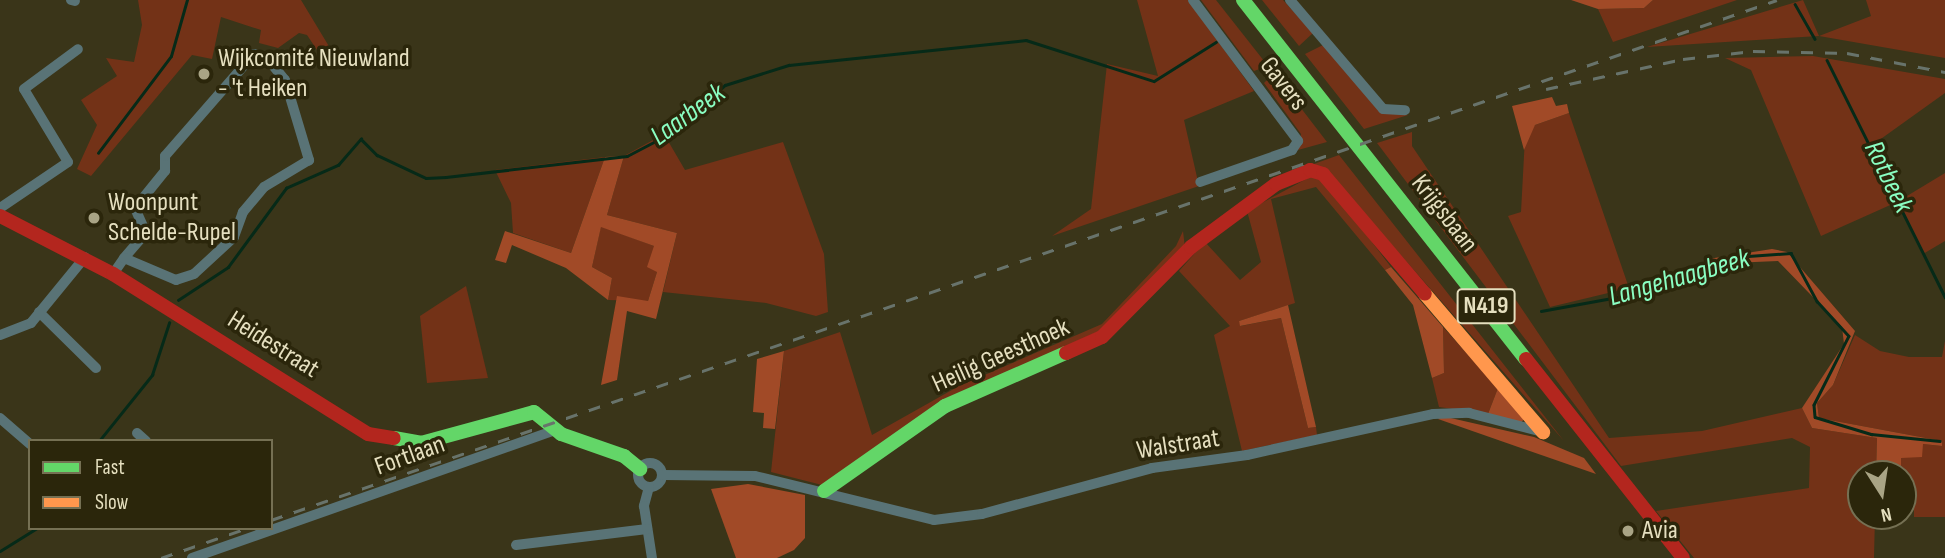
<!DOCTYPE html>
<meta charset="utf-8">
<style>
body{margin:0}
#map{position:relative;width:1945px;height:558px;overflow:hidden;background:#3a3519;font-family:"Sofia Sans Condensed",sans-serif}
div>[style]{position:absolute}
.green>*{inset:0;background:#733217}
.forest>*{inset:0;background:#a14a27}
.stream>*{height:2.5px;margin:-1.25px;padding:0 1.25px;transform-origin:1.25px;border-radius:1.25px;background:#062a18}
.street>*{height:10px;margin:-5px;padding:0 5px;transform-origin:5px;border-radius:5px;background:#597376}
.street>.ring{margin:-5px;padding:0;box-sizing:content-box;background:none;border:10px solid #597376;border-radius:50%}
.fast>*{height:14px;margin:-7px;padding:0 7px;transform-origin:7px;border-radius:7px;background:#63d668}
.slow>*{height:14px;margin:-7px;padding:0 7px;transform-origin:7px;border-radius:7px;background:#ff974d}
.jam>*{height:14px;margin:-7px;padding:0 7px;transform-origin:7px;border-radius:7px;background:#b3261e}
.rail>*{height:2.5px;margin-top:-1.25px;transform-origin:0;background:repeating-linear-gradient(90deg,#68736b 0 12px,transparent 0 24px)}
.dots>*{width:19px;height:19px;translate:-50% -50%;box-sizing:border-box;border:4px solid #2b260b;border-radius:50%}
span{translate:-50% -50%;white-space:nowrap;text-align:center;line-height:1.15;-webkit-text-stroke:7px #2b260b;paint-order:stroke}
.shield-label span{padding:2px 5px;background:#2b260b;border:2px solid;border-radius:5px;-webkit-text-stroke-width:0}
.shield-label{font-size:24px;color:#e5dfbf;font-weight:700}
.poi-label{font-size:26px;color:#e5dfbf}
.left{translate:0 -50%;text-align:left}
.street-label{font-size:26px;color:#e5dfbf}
.water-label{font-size:28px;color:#8afec2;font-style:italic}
.legend{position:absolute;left:28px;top:439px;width:245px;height:91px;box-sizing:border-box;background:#2b260b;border:2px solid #757053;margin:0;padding:9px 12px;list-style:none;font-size:21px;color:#e5dfbf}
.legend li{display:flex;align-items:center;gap:14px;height:35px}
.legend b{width:35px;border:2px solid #757053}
.north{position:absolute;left:1847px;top:460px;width:70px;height:70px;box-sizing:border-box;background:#2b260b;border:2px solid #757053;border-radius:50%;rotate:168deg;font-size:19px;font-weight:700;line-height:28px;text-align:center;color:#e5dfbf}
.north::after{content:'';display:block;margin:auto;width:24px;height:32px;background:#a9a485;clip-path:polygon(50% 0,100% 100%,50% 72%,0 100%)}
</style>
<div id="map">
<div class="green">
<i style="clip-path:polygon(138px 0,301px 0,333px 53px,323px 59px,307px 35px,299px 33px,278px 48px,259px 43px,261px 30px,221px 17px,212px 59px,192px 55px,91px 176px,77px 169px,97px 125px,81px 100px,117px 76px,106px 58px,134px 62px,142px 25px)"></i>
<i style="clip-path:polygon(1137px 0,1188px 0,1254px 91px,1184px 120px,1199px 186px,1052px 236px,1091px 209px,1107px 64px,1158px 76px)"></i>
<i style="clip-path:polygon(1201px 0,1216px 0,1268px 66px,1254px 71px)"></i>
<i style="clip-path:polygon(1262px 0,1283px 0,1313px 33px,1299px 46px)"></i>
<i style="clip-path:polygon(1653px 0,1737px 0,1613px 42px,1598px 9px,1644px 8px)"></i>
<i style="clip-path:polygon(1803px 0,1819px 36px,1871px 16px,1866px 0,1945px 0,1945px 58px,1819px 36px,1647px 47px)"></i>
<i style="clip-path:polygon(1323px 45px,1381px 112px,1408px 115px,1364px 129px,1305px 54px)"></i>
<i style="clip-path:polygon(1813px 56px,1945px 79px,1945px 93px,1871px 146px,1897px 202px,1945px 173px,1945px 241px,1923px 254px,1897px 202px,1821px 236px,1751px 70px,1725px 58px)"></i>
<i style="clip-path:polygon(1274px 73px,1327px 142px,1298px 150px,1301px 134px,1264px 83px)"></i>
<i style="clip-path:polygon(1569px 113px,1629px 288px,1550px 307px,1508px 216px,1521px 212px,1525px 137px,1535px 125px)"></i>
<i style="clip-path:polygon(1412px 132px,1412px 146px,1609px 438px,1702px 431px,1802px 408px,1812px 428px,1877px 438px,1876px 474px,1861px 474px,1861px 516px,1875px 516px,1874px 558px,1694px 558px,1656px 511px,1809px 488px,1810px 447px,1792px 438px,1621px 466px,1377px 143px)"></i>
<i style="clip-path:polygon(664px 134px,685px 170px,783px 142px,824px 254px,828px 312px,816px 316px,766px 303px,663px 292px,677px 233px,607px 215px,624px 156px)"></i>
<i style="clip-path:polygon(1339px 155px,1564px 441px,1335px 180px,1311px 165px)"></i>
<i style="clip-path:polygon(605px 157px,571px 253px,513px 233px,511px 203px,495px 170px)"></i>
<i style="clip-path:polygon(1312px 176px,1328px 185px,1391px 267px,1385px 270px,1316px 187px,1271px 199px,1295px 303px,1239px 321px,1241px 326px,1281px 318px,1308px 428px,1316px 427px,1317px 435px,1242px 451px,1214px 335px,1230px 326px,1179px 271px,1205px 242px,1240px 280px,1261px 262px,1247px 211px)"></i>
<i style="clip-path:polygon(601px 226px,654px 246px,657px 272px,648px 301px,608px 300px,612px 278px,592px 267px)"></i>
<i style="clip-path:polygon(1183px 231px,1185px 248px,1108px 327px,946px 401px,822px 485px,771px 472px,784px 351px,840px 332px,872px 435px,959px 386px,1102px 324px,1176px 246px)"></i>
<i style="clip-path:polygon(466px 286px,488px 378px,427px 383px,420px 316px)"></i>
<i style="clip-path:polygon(1443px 327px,1498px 388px,1488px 414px,1439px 407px,1432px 378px,1444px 373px)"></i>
<i style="clip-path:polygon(1855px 335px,1880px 351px,1909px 357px,1942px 357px,1945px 341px,1945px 517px,1914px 517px,1914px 503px,1903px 501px,1901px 474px,1901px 458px,1923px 444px,1941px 446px,1942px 441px,1819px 418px,1817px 403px,1833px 385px)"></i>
</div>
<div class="forest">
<i style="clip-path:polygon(1571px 0,1653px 0,1644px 8px,1598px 9px)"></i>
<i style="clip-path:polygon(1552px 97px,1556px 106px,1567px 104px,1569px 113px,1535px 125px,1524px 150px,1512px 106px)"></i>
<i style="clip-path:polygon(624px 156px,607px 215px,677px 233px,656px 319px,627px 311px,617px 380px,601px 385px,617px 296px,648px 301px,657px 272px,647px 267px,654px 246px,601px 227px,592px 267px,612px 278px,608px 300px,566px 268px,512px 245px,506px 263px,495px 260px,505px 231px,571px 253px,605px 157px)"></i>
<i style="clip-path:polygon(1772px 249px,1787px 252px,1855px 331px,1833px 385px,1817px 403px,1819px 418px,1942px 441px,1942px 446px,1923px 444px,1922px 457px,1901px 458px,1901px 474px,1876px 474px,1877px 438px,1812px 428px,1802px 408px,1844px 344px,1842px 327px,1778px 261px,1708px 264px,1708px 259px)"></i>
<i style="clip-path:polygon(1391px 267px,1443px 327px,1444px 373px,1432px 378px,1413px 305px,1385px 270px)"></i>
<i style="clip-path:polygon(1288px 305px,1316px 427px,1308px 428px,1281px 318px,1240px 326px,1239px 321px)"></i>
<i style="clip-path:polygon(784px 351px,775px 429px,763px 428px,764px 413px,753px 412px,757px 359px)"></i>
<i style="clip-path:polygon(1498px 388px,1525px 418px,1520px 424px,1488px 414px)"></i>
<i style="clip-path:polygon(1442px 416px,1534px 437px,1584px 458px,1596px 474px,1438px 419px)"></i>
<i style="clip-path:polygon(748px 484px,805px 495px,805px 538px,794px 550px,777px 558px,736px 558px,711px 489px)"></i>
</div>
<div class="stream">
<i style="left:1795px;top:4px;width:40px;rotate:60.3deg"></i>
<i style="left:1827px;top:60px;width:265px;rotate:63.5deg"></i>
<i style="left:98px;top:153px;width:121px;rotate:-53deg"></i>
<i style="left:171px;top:56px;width:58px;rotate:-74.1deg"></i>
<i style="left:178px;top:300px;width:60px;rotate:-33.4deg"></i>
<i style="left:228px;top:267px;width:98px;rotate:-53.7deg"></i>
<i style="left:286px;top:188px;width:57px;rotate:-23.9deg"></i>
<i style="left:338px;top:165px;width:35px;rotate:-49deg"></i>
<i style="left:361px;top:139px;width:23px;rotate:45deg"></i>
<i style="left:377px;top:155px;width:54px;rotate:25.1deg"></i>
<i style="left:426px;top:178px;width:20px;rotate:-3deg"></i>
<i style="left:446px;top:177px;width:182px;rotate:-6.6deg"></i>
<i style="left:627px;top:156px;width:47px;rotate:-27.6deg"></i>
<i style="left:669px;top:134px;width:74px;rotate:-41.2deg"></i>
<i style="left:725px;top:85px;width:67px;rotate:-17.4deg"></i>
<i style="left:789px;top:65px;width:238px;rotate:-6deg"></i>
<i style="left:1026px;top:40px;width:134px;rotate:17.8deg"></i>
<i style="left:1154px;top:81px;width:73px;rotate:-32.2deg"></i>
<i style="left:1541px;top:311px;width:83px;rotate:-10.4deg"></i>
<i style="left:1623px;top:296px;width:131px;rotate:-17.7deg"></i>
<i style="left:1748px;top:256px;width:43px;rotate:-4deg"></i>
<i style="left:1791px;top:253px;width:55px;rotate:61.6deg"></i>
<i style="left:1817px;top:301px;width:47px;rotate:47.6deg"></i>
<i style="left:1849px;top:336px;width:77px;rotate:116.9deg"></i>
<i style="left:1814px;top:405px;width:12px;rotate:85deg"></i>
<i style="left:1815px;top:417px;width:59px;rotate:16.9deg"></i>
<i style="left:1871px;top:434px;width:69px;rotate:5.8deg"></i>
<i style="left:99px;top:441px;width:85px;rotate:-51.2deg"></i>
<i style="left:152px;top:375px;width:55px;rotate:-71.9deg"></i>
<i style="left:0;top:551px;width:44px;rotate:-31.9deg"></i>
</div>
<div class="street">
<i style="left:71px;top:0;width:4px;rotate:14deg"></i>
<i style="left:1193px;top:0;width:176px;rotate:53.3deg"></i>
<i style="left:1298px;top:141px;width:11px;rotate:124deg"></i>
<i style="left:1292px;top:150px;width:97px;rotate:160.8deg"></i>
<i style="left:1290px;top:0;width:143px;rotate:49.5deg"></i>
<i style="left:1383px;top:109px;width:22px;rotate:3deg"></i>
<i style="left:0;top:208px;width:82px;rotate:-34.1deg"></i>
<i style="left:68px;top:162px;width:85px;rotate:-121.1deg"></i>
<i style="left:24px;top:89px;width:67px;rotate:-36.5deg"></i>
<i style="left:113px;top:274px;width:19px;rotate:-55deg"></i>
<i style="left:124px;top:258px;width:33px;rotate:-49deg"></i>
<i style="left:146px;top:233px;width:27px;rotate:-114deg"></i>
<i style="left:135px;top:208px;width:48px;rotate:-51deg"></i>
<i style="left:165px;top:171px;width:15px;rotate:-90deg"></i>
<i style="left:165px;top:156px;width:135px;rotate:-48.9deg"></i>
<i style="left:254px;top:54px;width:14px;rotate:17deg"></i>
<i style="left:267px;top:58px;width:28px;rotate:51deg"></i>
<i style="left:285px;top:80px;width:84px;rotate:73.3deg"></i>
<i style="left:309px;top:160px;width:52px;rotate:149deg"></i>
<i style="left:264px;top:187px;width:33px;rotate:130deg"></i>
<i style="left:243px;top:212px;width:27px;rotate:110deg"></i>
<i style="left:234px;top:237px;width:54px;rotate:137.2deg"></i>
<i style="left:194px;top:274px;width:19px;rotate:162deg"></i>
<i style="left:176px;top:280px;width:56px;rotate:-157.1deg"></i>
<i style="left:39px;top:312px;width:80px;rotate:44.5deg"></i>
<i style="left:0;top:335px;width:33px;rotate:-21deg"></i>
<i style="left:31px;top:323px;width:85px;rotate:-50.7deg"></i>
<i style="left:0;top:418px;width:40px;rotate:41deg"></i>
<i style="left:137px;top:433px;width:12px;rotate:42deg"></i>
<i class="ring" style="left:638px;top:463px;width:14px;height:14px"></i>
<i style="left:663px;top:475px;width:92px;rotate:0.6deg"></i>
<i style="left:755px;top:476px;width:184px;rotate:13.8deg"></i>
<i style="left:934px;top:520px;width:48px;rotate:-7.1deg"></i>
<i style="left:982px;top:514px;width:176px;rotate:-15.1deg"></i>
<i style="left:1152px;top:468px;width:96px;rotate:-7.8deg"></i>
<i style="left:1247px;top:455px;width:190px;rotate:-12.4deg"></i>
<i style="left:1433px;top:414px;width:36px;rotate:-2deg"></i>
<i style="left:1469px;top:413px;width:76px;rotate:14.4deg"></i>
<i style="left:649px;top:487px;width:20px;rotate:105deg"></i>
<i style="left:644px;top:506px;width:53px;rotate:81.3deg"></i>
<i style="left:516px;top:545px;width:132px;rotate:-7deg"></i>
<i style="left:192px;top:558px;width:385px;rotate:-19.4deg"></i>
</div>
<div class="fast">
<i style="left:1243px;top:0;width:457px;rotate:51.8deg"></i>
<i style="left:394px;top:438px;width:27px;rotate:10deg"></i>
<i style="left:421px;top:443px;width:117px;rotate:-15.3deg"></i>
<i style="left:534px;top:412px;width:35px;rotate:39deg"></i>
<i style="left:561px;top:434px;width:67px;rotate:19.2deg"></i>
<i style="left:624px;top:456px;width:21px;rotate:39deg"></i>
<i style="left:824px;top:491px;width:148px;rotate:-35.1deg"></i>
<i style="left:945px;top:406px;width:132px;rotate:-23.7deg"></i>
</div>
<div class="slow">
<i style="left:1425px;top:294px;width:182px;rotate:49.5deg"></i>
</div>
<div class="jam">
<i style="left:0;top:216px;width:127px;rotate:27.2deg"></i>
<i style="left:113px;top:274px;width:301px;rotate:32.1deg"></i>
<i style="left:368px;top:434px;width:26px;rotate:9deg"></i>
<i style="left:1066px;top:353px;width:39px;rotate:-24deg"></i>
<i style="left:1102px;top:337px;width:127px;rotate:-45.3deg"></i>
<i style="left:1191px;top:247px;width:106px;rotate:-36.5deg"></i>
<i style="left:1276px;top:184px;width:37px;rotate:-22deg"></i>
<i style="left:1310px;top:170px;width:14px;rotate:17deg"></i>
<i style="left:1323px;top:174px;width:157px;rotate:49.6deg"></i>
<i style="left:1526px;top:359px;width:253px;rotate:51.7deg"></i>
</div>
<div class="rail">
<i style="left:1546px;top:89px;width:140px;rotate:-12.4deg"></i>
<i style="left:1683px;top:59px;width:70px;rotate:-6.5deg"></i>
<i style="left:1753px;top:51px;width:94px;rotate:1.2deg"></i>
<i style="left:1847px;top:53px;width:100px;rotate:11deg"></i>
<i style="left:271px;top:520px;width:1593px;rotate:-19.05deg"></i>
<i style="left:161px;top:558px;width:91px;rotate:-19.2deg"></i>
</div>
<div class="dots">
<i style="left:204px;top:74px;background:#a9a485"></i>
<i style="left:94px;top:218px;background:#a9a485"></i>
<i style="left:1628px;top:531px;background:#a9a485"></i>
</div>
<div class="shield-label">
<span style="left:1486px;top:306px">N419</span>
</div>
<div class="poi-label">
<span class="left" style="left:218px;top:74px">Wijkcomité Nieuwland<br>- 't Heiken</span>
<span class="left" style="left:108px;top:218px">Woonpunt<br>Schelde-Rupel</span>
<span class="left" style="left:1642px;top:531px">Avia</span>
</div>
<div class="street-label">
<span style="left:1283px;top:84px;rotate:52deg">Gavers</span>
<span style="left:1444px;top:214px;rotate:52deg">Krijgsbaan</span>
<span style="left:273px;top:345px;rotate:32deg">Heidestraat</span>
<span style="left:1001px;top:356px;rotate:-24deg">Heilig Geesthoek</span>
<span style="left:1178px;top:445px;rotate:-9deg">Walstraat</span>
<span style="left:410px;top:456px;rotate:-20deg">Fortlaan</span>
</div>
<div class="water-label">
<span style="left:688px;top:115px;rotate:-36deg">Laarbeek</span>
<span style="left:1888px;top:177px;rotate:64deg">Rotbeek</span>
<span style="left:1679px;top:278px;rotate:-16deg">Langehaagbeek</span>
</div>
<ul class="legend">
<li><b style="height:9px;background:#63d668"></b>Fast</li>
<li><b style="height:9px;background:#ff974d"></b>Slow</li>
</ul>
<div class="north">N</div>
</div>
